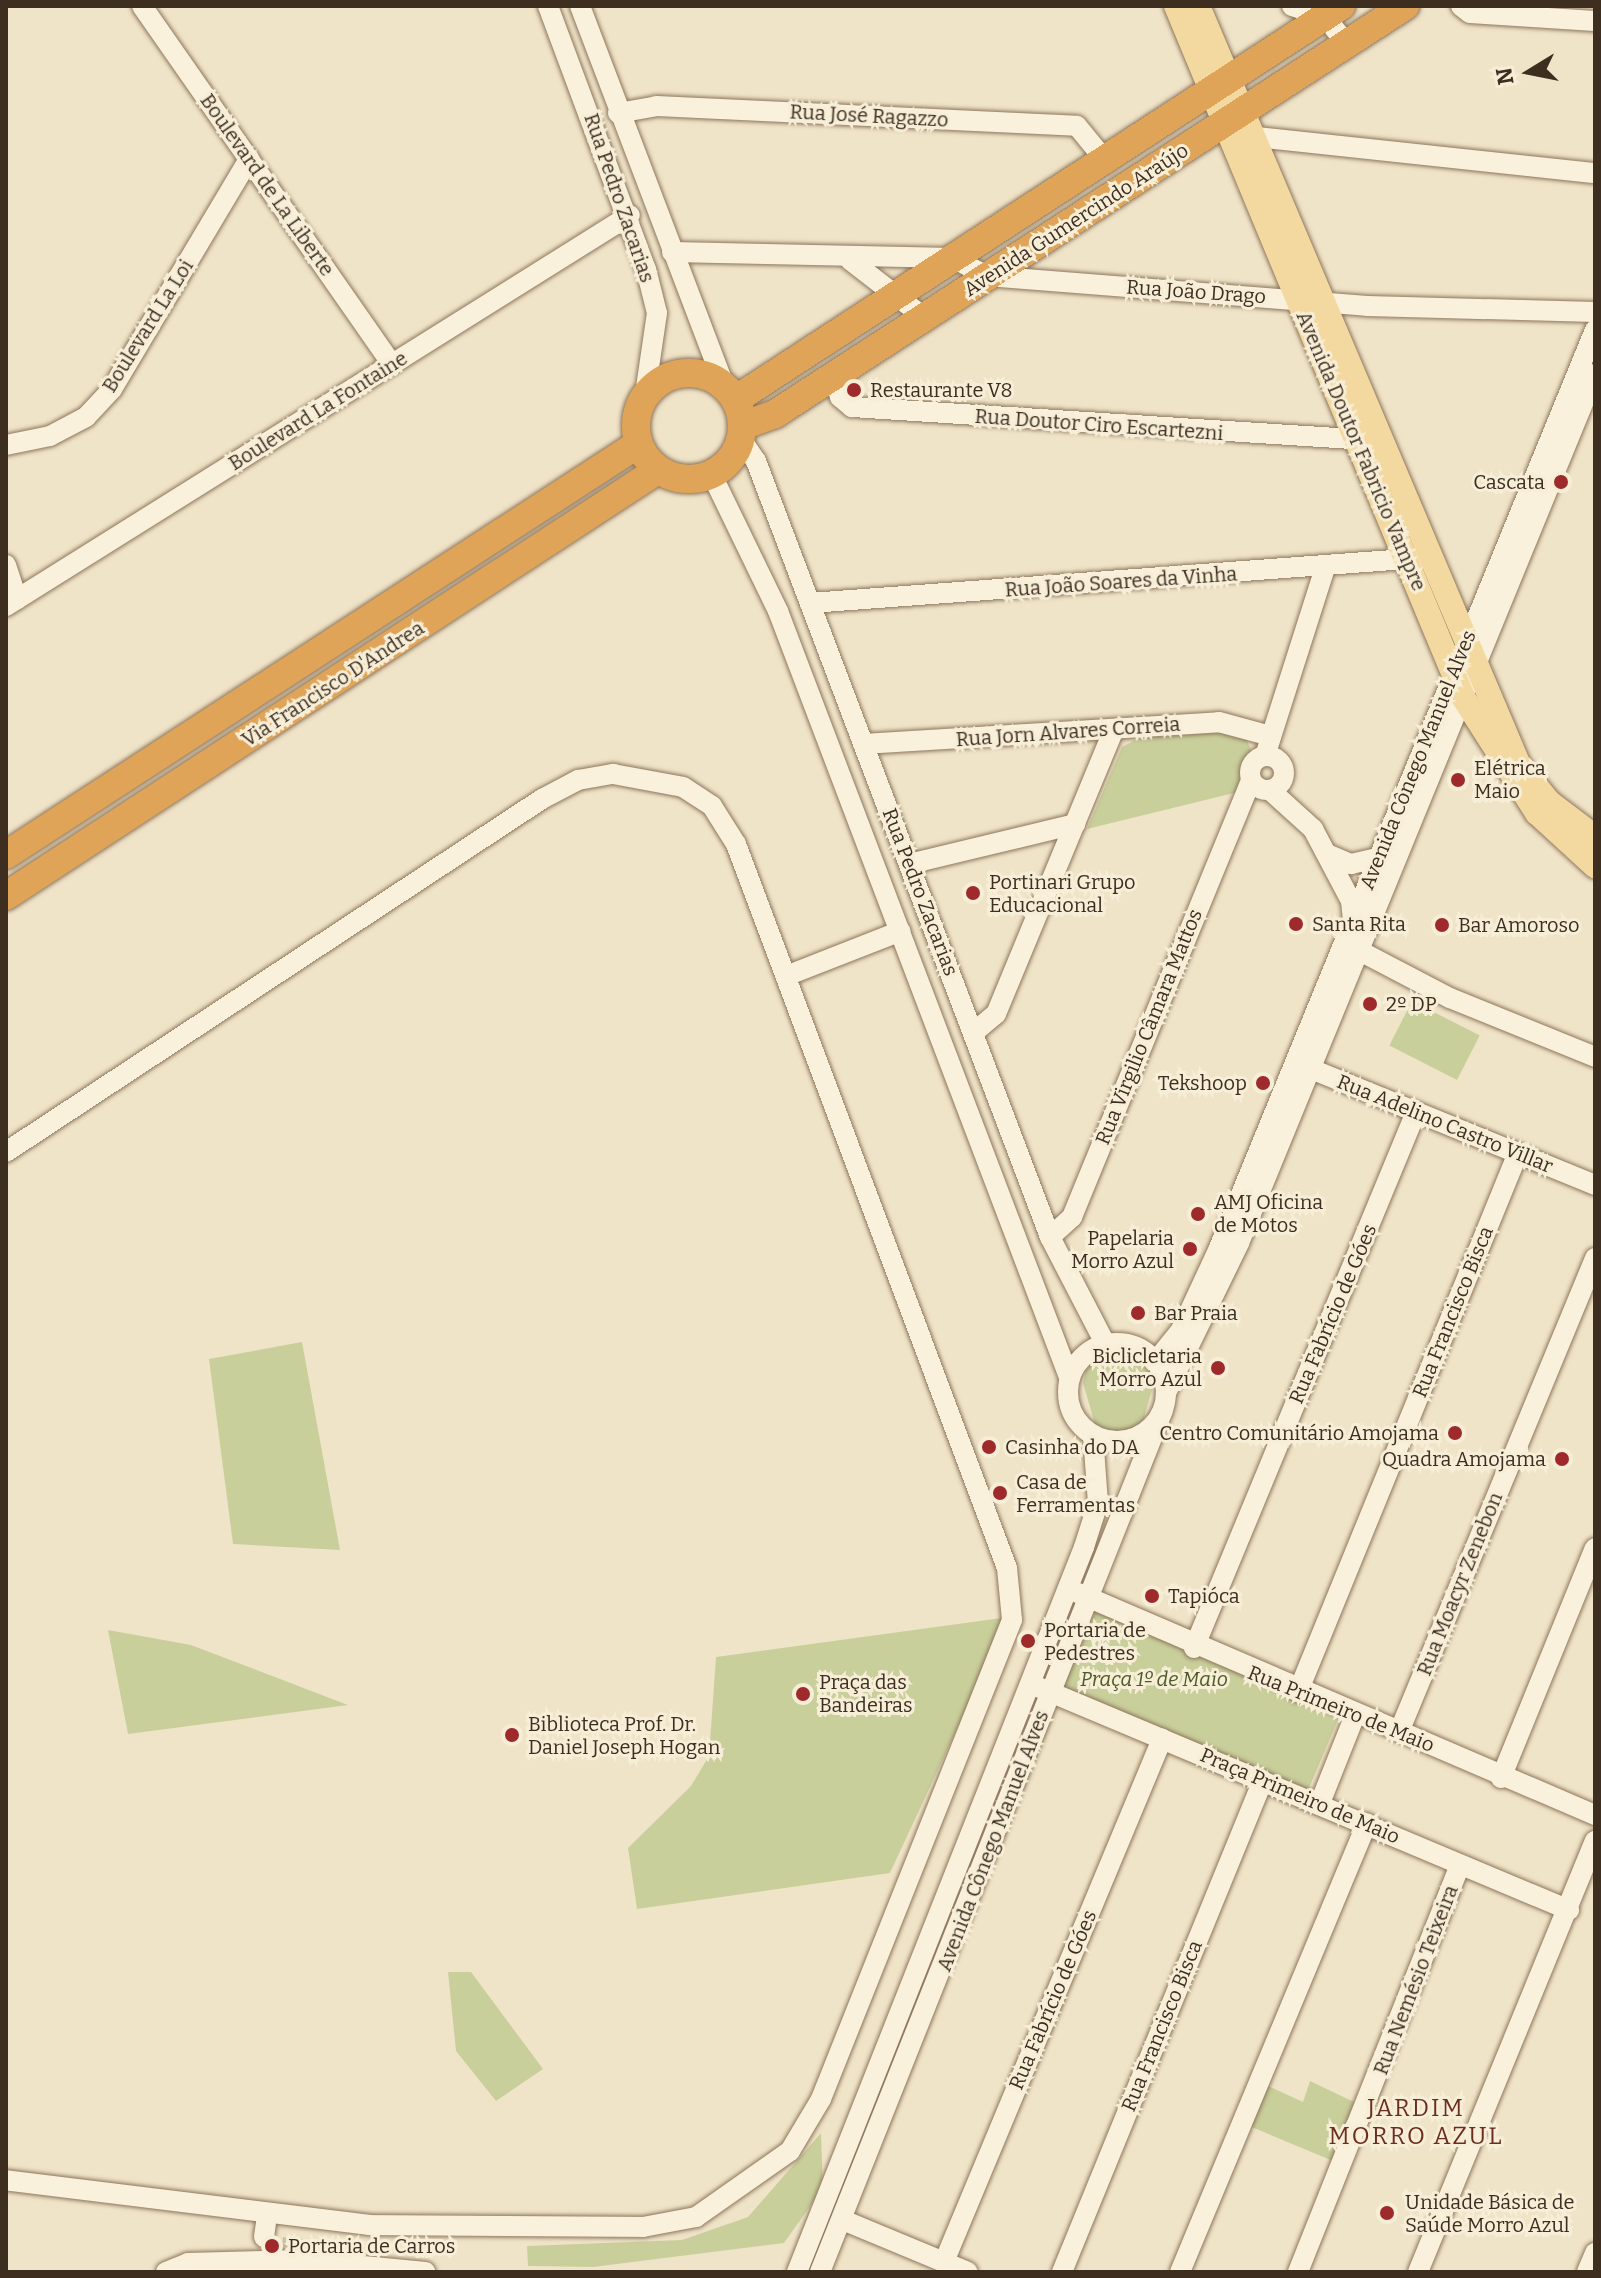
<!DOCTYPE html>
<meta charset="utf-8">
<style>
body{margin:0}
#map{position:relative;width:1601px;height:2278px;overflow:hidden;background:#f0e4c8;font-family:Bitter,serif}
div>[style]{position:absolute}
.green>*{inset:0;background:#c9cf9b;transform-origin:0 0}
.minor-tunnel>*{height:20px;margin-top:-10px;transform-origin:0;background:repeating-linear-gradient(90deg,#ccc0a6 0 20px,transparent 0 30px)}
.roads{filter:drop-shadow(0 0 2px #8d765c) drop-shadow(0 0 2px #8d765c)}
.minor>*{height:20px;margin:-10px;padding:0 10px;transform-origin:10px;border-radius:10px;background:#faf1dc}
.minor>.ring{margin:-10px;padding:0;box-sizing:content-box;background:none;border:20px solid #faf1dc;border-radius:50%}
.major>*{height:24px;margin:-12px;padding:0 12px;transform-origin:12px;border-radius:12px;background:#f3d9a0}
.highway>*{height:28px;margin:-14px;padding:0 14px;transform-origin:14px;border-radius:14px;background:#e0a458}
.highway>.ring{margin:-14px;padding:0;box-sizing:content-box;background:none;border:28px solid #e0a458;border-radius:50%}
.dots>*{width:22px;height:22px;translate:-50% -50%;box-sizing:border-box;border:4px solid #f7eed8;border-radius:50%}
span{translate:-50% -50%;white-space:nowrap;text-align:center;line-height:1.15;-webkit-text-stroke:6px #f7eed8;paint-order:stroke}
.street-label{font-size:20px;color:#3d2e20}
.poi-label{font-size:20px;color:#3d2e20}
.left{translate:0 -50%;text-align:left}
.right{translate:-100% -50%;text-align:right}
.park-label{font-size:20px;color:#4d5a26;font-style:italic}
.quarter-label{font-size:24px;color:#6b2e1e;letter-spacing:2px}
.frame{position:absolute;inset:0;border:8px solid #3d2e20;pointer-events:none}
.north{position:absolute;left:1489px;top:32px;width:80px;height:80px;-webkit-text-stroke:6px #f7eed8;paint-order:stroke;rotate:260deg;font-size:22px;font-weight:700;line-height:32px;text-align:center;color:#3d2e20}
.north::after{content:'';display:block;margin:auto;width:28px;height:36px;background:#3d2e20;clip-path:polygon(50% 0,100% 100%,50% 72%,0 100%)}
</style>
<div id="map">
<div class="green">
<i style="clip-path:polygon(1243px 731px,1253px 755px,1238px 792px,1087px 829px,1122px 747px,1139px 738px)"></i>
<i style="left:1412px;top:1001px;width:76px;height:50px;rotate:27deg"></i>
<i style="clip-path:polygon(302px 1342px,340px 1550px,233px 1544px,209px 1359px)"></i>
<i style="clip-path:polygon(1114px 1348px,1150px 1371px,1152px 1389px,1142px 1425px,1110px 1436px,1095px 1424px,1083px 1383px,1087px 1365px)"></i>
<i style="left:1096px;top:1609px;width:266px;height:85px;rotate:23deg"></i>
<i style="clip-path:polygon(1009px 1617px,890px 1873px,637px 1909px,628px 1848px,691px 1786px,709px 1756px,716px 1657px)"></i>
<i style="clip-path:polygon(108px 1630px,191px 1645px,348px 1705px,128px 1734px)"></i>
<i style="clip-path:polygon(448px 1972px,471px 1972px,543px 2069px,496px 2101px,456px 2051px)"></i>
<i style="clip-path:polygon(1310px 2081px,1354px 2102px,1333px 2161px,1247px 2125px,1264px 2084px,1303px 2102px)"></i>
<i style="clip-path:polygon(821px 2133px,823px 2188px,784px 2243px,593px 2267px,528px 2266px,527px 2246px,682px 2240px,748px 2217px)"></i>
</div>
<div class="minor-tunnel">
<i style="left:291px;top:2256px;width:18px;rotate:-84deg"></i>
</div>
<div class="roads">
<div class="minor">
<i style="left:142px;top:6px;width:437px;rotate:55.1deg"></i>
<i style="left:548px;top:6px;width:281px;rotate:69.6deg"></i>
<i style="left:646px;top:269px;width:45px;rotate:76deg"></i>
<i style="left:657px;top:313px;width:82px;rotate:98.4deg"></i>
<i style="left:580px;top:6px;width:406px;rotate:69.2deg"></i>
<i style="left:1292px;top:6px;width:35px;rotate:18deg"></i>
<i style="left:1325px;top:17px;width:35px;rotate:51deg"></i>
<i style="left:1461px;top:6px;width:11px;rotate:38deg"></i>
<i style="left:1470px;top:13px;width:125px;rotate:3.7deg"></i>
<i style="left:618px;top:113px;width:39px;rotate:-10deg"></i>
<i style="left:656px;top:106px;width:421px;rotate:2.7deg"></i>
<i style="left:1077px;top:126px;width:43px;rotate:50.7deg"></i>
<i style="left:1257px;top:137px;width:340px;rotate:6.1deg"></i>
<i style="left:672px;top:252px;width:281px;rotate:1.2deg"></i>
<i style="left:953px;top:258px;width:38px;rotate:28deg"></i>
<i style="left:987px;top:276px;width:381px;rotate:4.5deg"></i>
<i style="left:1367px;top:306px;width:228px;rotate:1.5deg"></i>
<i style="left:850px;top:260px;width:95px;rotate:37.7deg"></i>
<i style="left:834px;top:376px;width:22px;rotate:74deg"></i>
<i style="left:840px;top:397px;width:16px;rotate:40deg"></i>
<i style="left:852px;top:407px;width:517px;rotate:3.66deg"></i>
<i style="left:741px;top:439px;width:27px;rotate:56deg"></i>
<i style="left:756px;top:461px;width:830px;rotate:69.25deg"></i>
<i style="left:1050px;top:1237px;width:119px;rotate:62.6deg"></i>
<i style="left:6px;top:445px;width:45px;rotate:-11.6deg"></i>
<i style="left:50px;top:436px;width:41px;rotate:-27.8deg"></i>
<i style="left:86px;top:417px;width:38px;rotate:-47deg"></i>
<i style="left:112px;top:389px;width:268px;rotate:-59.2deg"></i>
<i style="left:712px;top:475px;width:151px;rotate:64.1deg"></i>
<i style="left:778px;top:611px;width:819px;rotate:69.2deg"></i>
<i style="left:6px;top:565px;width:36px;rotate:72deg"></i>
<i style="left:810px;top:603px;width:612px;rotate:-4.22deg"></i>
<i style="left:6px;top:606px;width:736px;rotate:-32.07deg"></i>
<i style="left:863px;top:744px;width:357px;rotate:-3.5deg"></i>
<i style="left:1219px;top:722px;width:54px;rotate:15.1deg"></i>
<i class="ring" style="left:1250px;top:756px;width:14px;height:14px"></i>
<i style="left:1265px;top:756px;width:197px;rotate:-72.3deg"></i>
<i style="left:1271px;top:791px;width:57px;rotate:42.1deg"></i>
<i style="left:1313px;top:829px;width:81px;rotate:62.2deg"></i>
<i style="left:1351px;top:901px;width:19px;rotate:84deg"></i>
<i style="left:1327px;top:854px;width:26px;rotate:23deg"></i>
<i style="left:1351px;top:864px;width:28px;rotate:-13deg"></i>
<i style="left:909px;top:864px;width:171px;rotate:-13.5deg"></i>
<i style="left:1358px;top:950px;width:104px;rotate:27.6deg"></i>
<i style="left:1450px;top:998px;width:157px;rotate:22.1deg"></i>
<i style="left:786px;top:976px;width:123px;rotate:-21.4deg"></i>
<i style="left:973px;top:1033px;width:30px;rotate:-40deg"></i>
<i style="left:996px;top:1014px;width:308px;rotate:-67.5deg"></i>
<i style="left:1299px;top:1064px;width:320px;rotate:22.2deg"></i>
<i style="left:6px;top:1152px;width:642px;rotate:-33.37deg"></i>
<i style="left:542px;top:799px;width:41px;rotate:-27.8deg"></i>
<i style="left:578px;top:780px;width:36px;rotate:-10deg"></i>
<i style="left:613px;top:774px;width:71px;rotate:10.5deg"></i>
<i style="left:683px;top:787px;width:35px;rotate:33deg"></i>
<i style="left:712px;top:806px;width:45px;rotate:57.7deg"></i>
<i style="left:736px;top:844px;width:773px;rotate:69.48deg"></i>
<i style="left:1007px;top:1568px;width:52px;rotate:84.5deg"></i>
<i style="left:1012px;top:1620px;width:516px;rotate:111.74deg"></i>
<i style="left:821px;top:2099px;width:61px;rotate:120.8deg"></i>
<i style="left:790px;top:2151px;width:115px;rotate:144.9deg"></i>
<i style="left:696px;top:2217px;width:54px;rotate:169.3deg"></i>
<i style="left:643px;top:2227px;width:273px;rotate:-179.6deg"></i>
<i style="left:370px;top:2225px;width:367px;rotate:-173deg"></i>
<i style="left:1050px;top:1237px;width:30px;rotate:-42deg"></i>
<i style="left:1072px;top:1217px;width:470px;rotate:-67.7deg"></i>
<i class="ring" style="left:1068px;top:1343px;width:78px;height:78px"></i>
<i style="left:1156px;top:1361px;width:40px;rotate:-51deg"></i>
<i style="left:1181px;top:1330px;width:90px;rotate:-65.1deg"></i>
<i style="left:1219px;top:1248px;width:992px;rotate:-67.73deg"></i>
<i style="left:1166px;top:1393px;width:167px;rotate:-64deg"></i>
<i style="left:1239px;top:1243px;width:939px;rotate:-67.72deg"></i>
<i style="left:1078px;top:1593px;width:563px;rotate:23.24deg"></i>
<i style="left:1194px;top:1648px;width:580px;rotate:-67.5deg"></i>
<i style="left:1038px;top:1687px;width:576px;rotate:22.78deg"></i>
<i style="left:1298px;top:1692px;width:582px;rotate:-67.8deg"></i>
<i style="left:1399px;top:1732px;width:513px;rotate:-67.53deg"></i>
<i style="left:1501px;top:1778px;width:248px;rotate:-67.8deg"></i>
<i style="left:1320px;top:1803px;width:95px;rotate:-68.3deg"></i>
<i style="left:843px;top:2220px;width:135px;rotate:22.6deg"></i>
<i style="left:264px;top:2237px;width:21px;rotate:-82deg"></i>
<i style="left:944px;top:2262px;width:567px;rotate:-67.37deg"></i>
<i style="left:166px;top:2272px;width:24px;rotate:-22deg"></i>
<i style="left:188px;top:2263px;width:112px;rotate:-1.5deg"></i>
<i style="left:300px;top:2260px;width:126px;rotate:5.5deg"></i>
<i style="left:797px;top:2272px;width:780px;rotate:-68.4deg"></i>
<i style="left:1084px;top:1547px;width:46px;rotate:-72.3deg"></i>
<i style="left:1098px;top:1503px;width:68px;rotate:-94.2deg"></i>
<i style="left:820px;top:2272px;width:928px;rotate:-68.3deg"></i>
<i style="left:1062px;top:2272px;width:531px;rotate:-67.78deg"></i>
<i style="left:1180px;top:2272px;width:486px;rotate:-67.4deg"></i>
<i style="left:1298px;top:2272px;width:438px;rotate:-68.3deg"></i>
<i style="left:1418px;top:2272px;width:466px;rotate:-67.7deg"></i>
<i style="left:1587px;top:2272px;width:21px;rotate:-67deg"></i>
</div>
<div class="major">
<i style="left:1176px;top:6px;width:748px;rotate:67.44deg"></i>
<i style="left:1463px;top:697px;width:138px;rotate:57.5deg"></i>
<i style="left:1537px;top:813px;width:79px;rotate:42.4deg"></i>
<i style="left:1198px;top:6px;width:824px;rotate:67.08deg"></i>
<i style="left:1519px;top:765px;width:48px;rotate:51deg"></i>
<i style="left:1549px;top:802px;width:58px;rotate:37.3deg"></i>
</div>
<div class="highway">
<i class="ring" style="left:636px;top:373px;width:78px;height:78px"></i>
<i style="left:735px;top:400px;width:723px;rotate:-33.03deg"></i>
<i style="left:742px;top:426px;width:35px;rotate:-20deg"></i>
<i style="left:775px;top:414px;width:751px;rotate:-32.93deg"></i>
<i style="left:6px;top:855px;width:754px;rotate:-33.04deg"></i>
<i style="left:6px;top:896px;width:779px;rotate:-33.16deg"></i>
</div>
</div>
<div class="dots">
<i style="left:854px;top:390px;background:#9e2a2b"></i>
<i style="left:1561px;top:482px;background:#9e2a2b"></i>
<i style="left:1458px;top:780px;background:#9e2a2b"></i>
<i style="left:973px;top:893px;background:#9e2a2b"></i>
<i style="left:1296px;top:924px;background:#9e2a2b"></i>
<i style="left:1442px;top:925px;background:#9e2a2b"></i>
<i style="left:1370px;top:1004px;background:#9e2a2b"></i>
<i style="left:1263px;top:1083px;background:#9e2a2b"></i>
<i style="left:1198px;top:1214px;background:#9e2a2b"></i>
<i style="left:1190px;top:1249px;background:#9e2a2b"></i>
<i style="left:1138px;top:1313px;background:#9e2a2b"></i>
<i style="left:1218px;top:1368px;background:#9e2a2b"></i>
<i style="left:1455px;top:1433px;background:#9e2a2b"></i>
<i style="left:989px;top:1447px;background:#9e2a2b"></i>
<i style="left:1562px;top:1459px;background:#9e2a2b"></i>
<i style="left:1000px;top:1493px;background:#9e2a2b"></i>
<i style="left:1152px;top:1596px;background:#9e2a2b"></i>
<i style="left:1028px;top:1641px;background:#9e2a2b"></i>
<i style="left:803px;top:1694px;background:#9e2a2b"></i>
<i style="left:512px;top:1735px;background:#9e2a2b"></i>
<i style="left:1387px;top:2213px;background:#9e2a2b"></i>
<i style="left:272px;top:2246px;background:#9e2a2b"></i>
</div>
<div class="street-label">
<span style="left:869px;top:116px;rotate:3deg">Rua José Ragazzo</span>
<span style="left:267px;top:185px;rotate:55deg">Boulevard de La Liberte</span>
<span style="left:619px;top:198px;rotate:71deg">Rua Pedro Zacarias</span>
<span style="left:1076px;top:220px;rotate:-33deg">Avenida Gumercindo Araújo</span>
<span style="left:1196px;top:292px;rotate:4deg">Rua João Drago</span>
<span style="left:148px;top:326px;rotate:-58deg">Boulevard La Loi</span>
<span style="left:318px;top:411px;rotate:-32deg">Boulevard La Fontaine</span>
<span style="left:1099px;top:425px;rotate:4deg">Rua Doutor Ciro Escartezni</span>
<span style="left:1361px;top:451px;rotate:67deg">Avenida Doutor Fabricio Vampre</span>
<span style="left:1121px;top:582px;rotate:-4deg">Rua João Soares da Vinha</span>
<span style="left:333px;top:684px;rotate:-33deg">Via Francisco D'Andrea</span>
<span style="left:1068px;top:732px;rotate:-4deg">Rua Jorn Alvares Correia</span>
<span style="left:1418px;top:760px;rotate:-68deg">Avenida Cônego Manuel Alves</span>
<span style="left:920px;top:892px;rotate:69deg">Rua Pedro Zacarias</span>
<span style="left:1149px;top:1027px;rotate:-68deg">Rua Virgilio Câmara Mattos</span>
<span style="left:1445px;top:1124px;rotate:22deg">Rua Adelino Castro Villar</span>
<span style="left:1453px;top:1312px;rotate:-68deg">Rua Francisco Bisca</span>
<span style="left:1333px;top:1314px;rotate:-67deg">Rua Fabrício de Góes</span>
<span style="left:1460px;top:1584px;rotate:-68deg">Rua Moacyr Zenebon</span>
<span style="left:1341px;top:1709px;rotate:22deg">Rua Primeiro de Maio</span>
<span style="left:1300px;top:1796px;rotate:23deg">Praça Primeiro de Maio</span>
<span style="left:993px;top:1841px;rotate:-69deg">Avenida Cônego Manuel Alves</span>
<span style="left:1416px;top:1980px;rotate:-69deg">Rua Nemésio Teixeira</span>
<span style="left:1053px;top:2000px;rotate:-67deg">Rua Fabrício de Góes</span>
<span style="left:1162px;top:2026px;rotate:-68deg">Rua Francisco Bisca</span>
</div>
<div class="poi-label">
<span class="left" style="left:870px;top:390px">Restaurante V8</span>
<span class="right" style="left:1545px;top:482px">Cascata</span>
<span class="left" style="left:1474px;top:780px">Elétrica<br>Maio</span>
<span class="left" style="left:989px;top:894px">Portinari Grupo<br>Educacional</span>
<span class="left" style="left:1312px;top:924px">Santa Rita</span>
<span class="left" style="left:1458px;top:925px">Bar Amoroso</span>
<span class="left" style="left:1386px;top:1004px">2º DP</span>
<span class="right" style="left:1247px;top:1083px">Tekshoop</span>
<span class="left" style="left:1214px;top:1214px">AMJ Oficina<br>de Motos</span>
<span class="right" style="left:1174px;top:1250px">Papelaria<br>Morro Azul</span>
<span class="left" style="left:1154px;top:1313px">Bar Praia</span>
<span class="right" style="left:1202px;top:1368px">Biclicletaria<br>Morro Azul</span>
<span class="right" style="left:1439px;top:1433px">Centro Comunitário Amojama</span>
<span class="left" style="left:1005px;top:1447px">Casinha do DA</span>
<span class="right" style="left:1546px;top:1459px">Quadra Amojama</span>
<span class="left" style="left:1016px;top:1494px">Casa de<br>Ferramentas</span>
<span class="left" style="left:1168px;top:1596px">Tapióca</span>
<span class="left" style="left:1044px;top:1642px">Portaria de<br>Pedestres</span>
<span class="left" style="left:819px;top:1694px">Praça das<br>Bandeiras</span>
<span class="left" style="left:528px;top:1736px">Biblioteca Prof. Dr.<br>Daniel Joseph Hogan</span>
<span class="left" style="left:1405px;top:2214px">Unidade Básica de<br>Saúde Morro Azul</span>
<span class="left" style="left:288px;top:2246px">Portaria de Carros</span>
</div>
<div class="park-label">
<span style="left:1154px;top:1679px">Praça 1º de Maio</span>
</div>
<div class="quarter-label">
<span style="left:1416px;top:2123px">JARDIM<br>MORRO AZUL</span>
</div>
<div class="frame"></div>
<div class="north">N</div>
</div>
